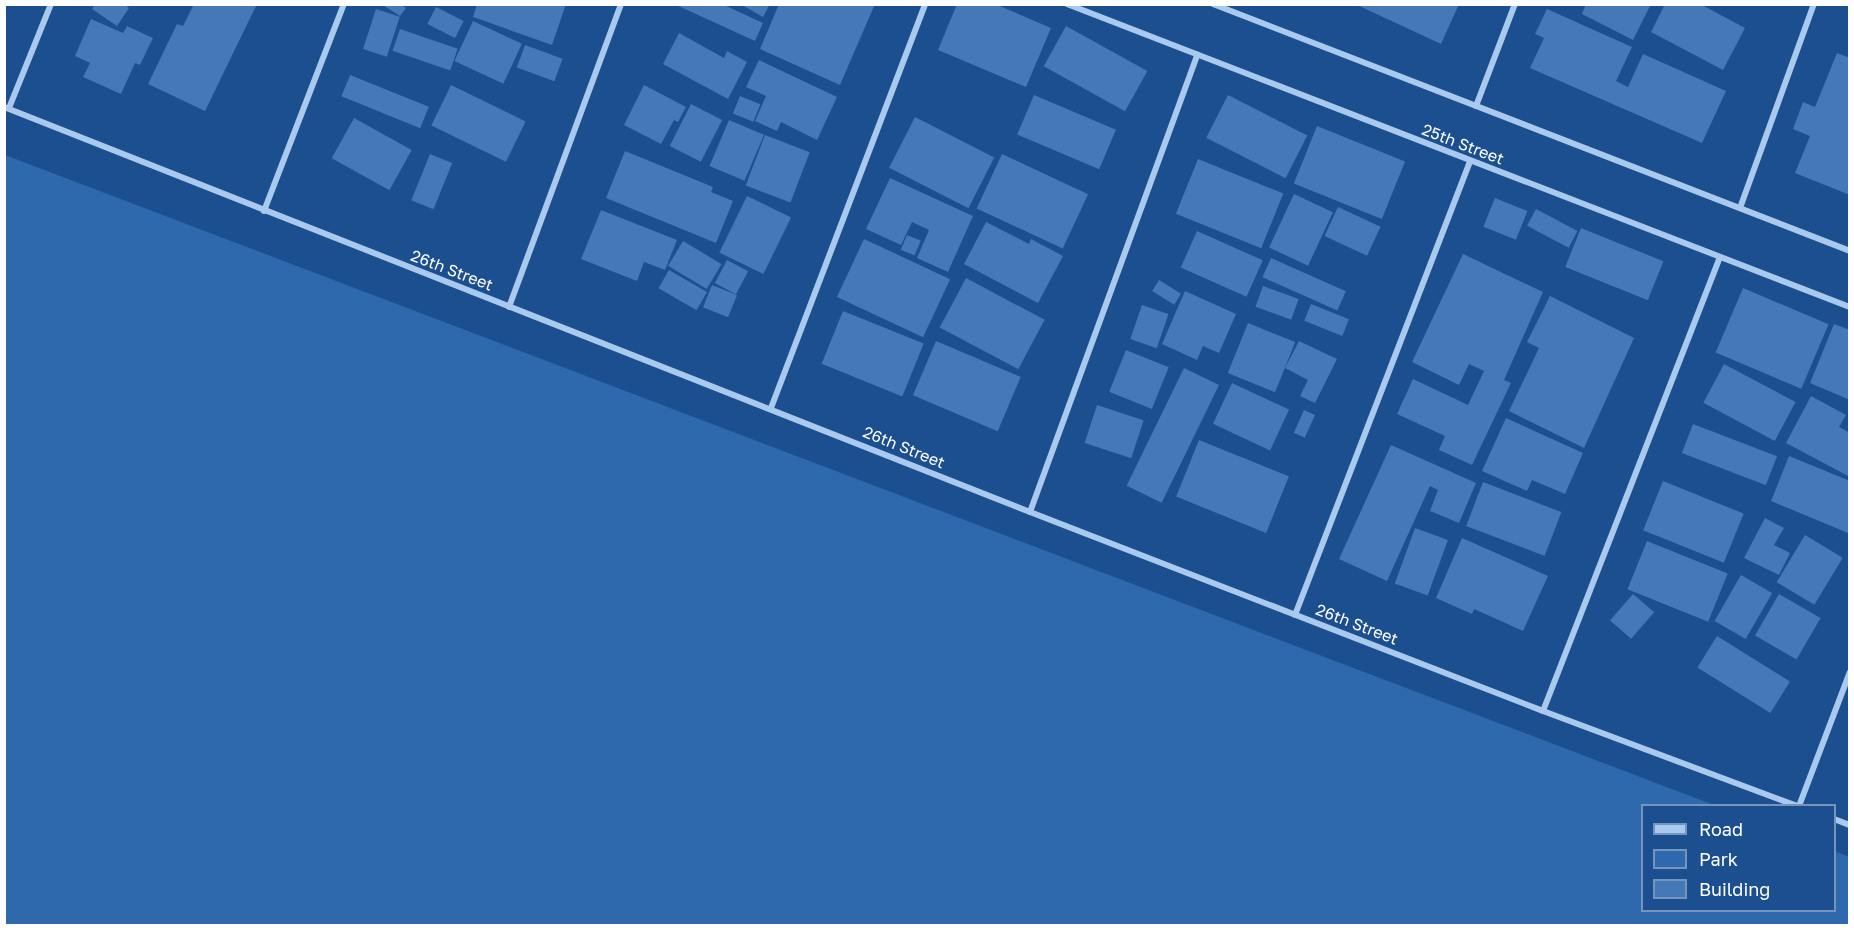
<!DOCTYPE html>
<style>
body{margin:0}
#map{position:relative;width:1854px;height:930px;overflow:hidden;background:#1b4f8f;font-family:"Golos Text",sans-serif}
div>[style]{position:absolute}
.green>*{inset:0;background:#2e69ad}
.building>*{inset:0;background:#4478b7;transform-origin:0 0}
.minor>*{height:6px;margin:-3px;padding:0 3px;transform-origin:3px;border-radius:3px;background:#a9c9ee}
span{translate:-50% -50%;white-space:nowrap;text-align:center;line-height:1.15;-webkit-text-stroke:4.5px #1b4f8f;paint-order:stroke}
.street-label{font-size:16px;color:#fff}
.frame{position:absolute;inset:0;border:6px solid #fff;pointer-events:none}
.legend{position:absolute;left:1641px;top:804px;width:195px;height:108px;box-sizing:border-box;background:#1b4f8f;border:2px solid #7695bc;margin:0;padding:8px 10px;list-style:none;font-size:18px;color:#fff}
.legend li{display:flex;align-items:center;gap:12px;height:30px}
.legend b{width:30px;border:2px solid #7695bc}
</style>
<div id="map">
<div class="green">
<i style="clip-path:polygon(5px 155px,1714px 805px,1642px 806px,1642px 910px,1834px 910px,1835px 851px,1849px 857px,1849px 925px,5px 925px)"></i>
</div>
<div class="building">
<i style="clip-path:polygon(95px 4px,124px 4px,129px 8px,117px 26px,92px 9px)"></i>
<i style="clip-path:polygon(194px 4px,257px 4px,205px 111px,148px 84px,177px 24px,183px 26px)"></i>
<i style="clip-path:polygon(381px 4px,399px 4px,406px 8px,400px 16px)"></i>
<i style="clip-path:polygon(477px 4px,566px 4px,552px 45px,473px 17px)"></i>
<i style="clip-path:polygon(674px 4px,722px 4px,763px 23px,755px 41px)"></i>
<i style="clip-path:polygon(740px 4px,770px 4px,763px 17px)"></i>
<i style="clip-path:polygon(779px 4px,875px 4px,840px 85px,760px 49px)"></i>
<i style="clip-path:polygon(957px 4px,995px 4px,1051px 28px,1026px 87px,938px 50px)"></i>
<i style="clip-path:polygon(1355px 4px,1459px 4px,1441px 44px)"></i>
<i style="clip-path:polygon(1586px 4px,1651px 4px,1633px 40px,1582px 14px)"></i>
<i style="clip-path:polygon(1665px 4px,1700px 4px,1745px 28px,1723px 70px,1651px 32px)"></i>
<i style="left:436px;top:7px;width:31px;height:19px;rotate:27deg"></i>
<i style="left:376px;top:9px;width:25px;height:42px;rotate:18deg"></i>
<i style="clip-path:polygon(1547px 9px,1632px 47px,1616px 81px,1628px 87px,1643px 54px,1726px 91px,1702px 143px,1530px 68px,1544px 38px,1535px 34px)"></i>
<i style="clip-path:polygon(91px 19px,123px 33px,127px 26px,153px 38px,140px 65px,135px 63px,121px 94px,83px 77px,90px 63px,75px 56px)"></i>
<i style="left:473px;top:21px;width:54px;height:44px;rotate:25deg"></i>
<i style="left:1066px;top:26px;width:93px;height:46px;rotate:29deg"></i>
<i style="left:400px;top:29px;width:61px;height:23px;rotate:19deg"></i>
<i style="clip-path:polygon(679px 33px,724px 58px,727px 51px,747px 62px,728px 99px,663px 64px)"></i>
<i style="left:525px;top:45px;width:40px;height:24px;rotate:20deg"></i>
<i style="clip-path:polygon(1837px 53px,1850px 58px,1850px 195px,1795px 173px,1810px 136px,1793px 129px,1803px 102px,1815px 107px)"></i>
<i style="clip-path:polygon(759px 60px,837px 97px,817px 140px,781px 122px,777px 131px,755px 121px,766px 96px,746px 87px)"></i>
<i style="left:350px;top:75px;width:85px;height:23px;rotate:22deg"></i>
<i style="left:451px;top:85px;width:83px;height:45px;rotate:26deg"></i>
<i style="clip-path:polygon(644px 85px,686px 107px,678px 122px,674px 120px,661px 144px,624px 125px)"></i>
<i style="left:1034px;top:95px;width:89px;height:43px;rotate:23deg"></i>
<i style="left:1228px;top:95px;width:89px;height:48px;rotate:27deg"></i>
<i style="left:740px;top:96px;width:22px;height:19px;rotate:22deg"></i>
<i style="left:691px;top:104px;width:35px;height:47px;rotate:27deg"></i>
<i style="left:915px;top:117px;width:89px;height:57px;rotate:27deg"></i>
<i style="left:354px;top:118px;width:66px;height:46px;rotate:29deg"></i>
<i style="left:729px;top:120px;width:38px;height:50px;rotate:23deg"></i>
<i style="left:1317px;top:126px;width:95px;height:62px;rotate:22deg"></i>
<i style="left:765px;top:135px;width:48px;height:54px;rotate:21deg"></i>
<i style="clip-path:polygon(625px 151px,713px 187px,711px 192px,733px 201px,716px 243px,606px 198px)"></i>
<i style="left:430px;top:154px;width:24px;height:50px;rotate:22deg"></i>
<i style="left:1002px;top:154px;width:95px;height:60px;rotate:25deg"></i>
<i style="left:1198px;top:159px;width:92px;height:59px;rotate:22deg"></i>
<i style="clip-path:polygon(890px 178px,973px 216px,948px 272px,917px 258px,929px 230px,912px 222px,901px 245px,866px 229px)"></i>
<i style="left:1294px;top:194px;width:43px;height:59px;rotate:25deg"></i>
<i style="left:747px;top:196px;width:49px;height:63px;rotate:26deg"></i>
<i style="left:1495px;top:198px;width:35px;height:31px;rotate:22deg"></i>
<i style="left:1338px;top:207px;width:47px;height:32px;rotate:25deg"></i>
<i style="left:1536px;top:209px;width:47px;height:19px;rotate:28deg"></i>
<i style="clip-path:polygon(601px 210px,677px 240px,665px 270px,644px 262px,637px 281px,581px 259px)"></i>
<i style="clip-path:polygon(986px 222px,1029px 244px,1031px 239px,1063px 256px,1038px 303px,964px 264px)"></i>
<i style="left:1581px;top:228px;width:89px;height:42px;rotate:22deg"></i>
<i style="left:1197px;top:231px;width:72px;height:40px;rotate:24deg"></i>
<i style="left:907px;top:235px;width:15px;height:16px;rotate:23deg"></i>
<i style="left:864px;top:239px;width:95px;height:64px;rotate:25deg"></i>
<i style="left:683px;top:241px;width:45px;height:29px;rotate:31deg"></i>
<i style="clip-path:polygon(1463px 254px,1543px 292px,1504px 380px,1511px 383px,1472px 465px,1439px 450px,1445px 436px,1397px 414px,1413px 379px,1468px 405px,1484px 371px,1469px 364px,1459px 385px,1412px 362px)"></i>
<i style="left:1271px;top:258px;width:82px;height:21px;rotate:24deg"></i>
<i style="left:727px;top:260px;width:24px;height:26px;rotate:28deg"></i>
<i style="left:669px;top:270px;width:44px;height:21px;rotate:30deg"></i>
<i style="left:966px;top:278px;width:89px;height:56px;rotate:28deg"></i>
<i style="left:1159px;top:280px;width:26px;height:13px;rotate:32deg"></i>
<i style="left:712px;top:285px;width:27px;height:24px;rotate:22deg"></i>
<i style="left:1263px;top:286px;width:38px;height:22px;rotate:20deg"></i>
<i style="left:1743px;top:288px;width:93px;height:70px;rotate:23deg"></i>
<i style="clip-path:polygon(1185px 291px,1236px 314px,1219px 353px,1203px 346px,1197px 360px,1162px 344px)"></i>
<i style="clip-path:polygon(1550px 296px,1634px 338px,1584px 448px,1509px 411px,1539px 348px,1527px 342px)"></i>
<i style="left:1311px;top:304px;width:41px;height:18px;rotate:22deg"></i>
<i style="left:1142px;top:305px;width:28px;height:36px;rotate:19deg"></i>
<i style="left:843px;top:311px;width:87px;height:57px;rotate:22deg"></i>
<i style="left:1248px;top:323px;width:51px;height:54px;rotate:22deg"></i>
<i style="clip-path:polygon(1834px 324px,1850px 330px,1850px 400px,1810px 383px)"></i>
<i style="left:936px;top:341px;width:92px;height:59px;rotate:23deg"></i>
<i style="clip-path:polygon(1299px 341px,1337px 359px,1315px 403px,1300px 396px,1308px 380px,1285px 368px)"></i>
<i style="left:1126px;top:350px;width:46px;height:45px;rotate:22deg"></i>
<i style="left:1724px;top:364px;width:81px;height:44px;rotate:28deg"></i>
<i style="left:1184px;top:368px;width:39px;height:131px;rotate:26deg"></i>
<i style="left:1232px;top:383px;width:63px;height:45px;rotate:25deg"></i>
<i style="clip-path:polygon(1811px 396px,1846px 415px,1839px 427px,1850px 433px,1850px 477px,1786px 443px)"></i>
<i style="left:1097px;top:405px;width:49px;height:40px;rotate:18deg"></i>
<i style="left:1304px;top:410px;width:12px;height:25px;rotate:24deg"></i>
<i style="clip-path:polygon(1506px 418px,1583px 453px,1565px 494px,1532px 480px,1527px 491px,1482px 471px)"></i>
<i style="left:1693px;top:424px;width:90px;height:31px;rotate:21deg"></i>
<i style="left:1199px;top:440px;width:97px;height:61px;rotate:22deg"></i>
<i style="clip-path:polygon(1391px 445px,1476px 483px,1459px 523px,1430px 511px,1438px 490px,1430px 486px,1387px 581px,1339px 559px)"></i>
<i style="clip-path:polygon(1789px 456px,1850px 481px,1848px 533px,1771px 501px)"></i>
<i style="left:1663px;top:481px;width:87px;height:53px;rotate:22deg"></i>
<i style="left:1483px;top:482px;width:84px;height:47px;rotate:21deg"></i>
<i style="clip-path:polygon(1765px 518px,1784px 528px,1774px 545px,1790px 553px,1779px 575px,1744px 558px)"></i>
<i style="left:1415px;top:528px;width:35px;height:59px;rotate:20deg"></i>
<i style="left:1805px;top:535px;width:44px;height:55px;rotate:31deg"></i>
<i style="clip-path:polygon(1462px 538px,1548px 576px,1523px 631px,1474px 609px,1472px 614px,1436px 598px)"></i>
<i style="left:1647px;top:541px;width:87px;height:52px;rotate:22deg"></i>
<i style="left:1741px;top:575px;width:36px;height:53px;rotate:30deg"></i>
<i style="left:1633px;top:594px;width:28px;height:35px;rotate:41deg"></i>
<i style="left:1779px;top:594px;width:48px;height:48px;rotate:30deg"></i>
<i style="left:1717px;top:636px;width:86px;height:37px;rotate:32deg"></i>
</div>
<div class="minor">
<i style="left:1067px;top:4px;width:840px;rotate:21.16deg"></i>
<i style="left:1213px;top:4px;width:683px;rotate:21.19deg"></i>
<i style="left:1476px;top:106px;width:109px;rotate:-69.1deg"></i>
<i style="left:4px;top:107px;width:1103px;rotate:21.54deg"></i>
<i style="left:1030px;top:512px;width:550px;rotate:21.2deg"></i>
<i style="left:1543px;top:711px;width:271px;rotate:20.5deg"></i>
<i style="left:9px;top:108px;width:112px;rotate:-68deg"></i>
<i style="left:1740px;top:208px;width:217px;rotate:-70.1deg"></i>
<i style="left:264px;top:211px;width:222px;rotate:-68.9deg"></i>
<i style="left:509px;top:307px;width:323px;rotate:-69.7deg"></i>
<i style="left:771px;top:408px;width:432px;rotate:-69.1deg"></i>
<i style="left:1030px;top:512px;width:487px;rotate:-69.9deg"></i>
<i style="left:1295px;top:615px;width:487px;rotate:-68.9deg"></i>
<i style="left:1543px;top:711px;width:486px;rotate:-68.7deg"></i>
<i style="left:1799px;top:806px;width:143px;rotate:-69.2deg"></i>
<i style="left:1834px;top:819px;width:17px;rotate:21deg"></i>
</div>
<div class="street-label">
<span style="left:1463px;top:144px;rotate:21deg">25th Street</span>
<span style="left:452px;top:270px;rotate:21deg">26th Street</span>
<span style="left:904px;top:447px;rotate:22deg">26th Street</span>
<span style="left:1357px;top:624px;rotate:21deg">26th Street</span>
</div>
<div class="frame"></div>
<ul class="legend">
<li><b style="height:8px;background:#a9c9ee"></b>Road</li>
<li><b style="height:16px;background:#2e69ad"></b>Park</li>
<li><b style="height:16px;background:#4478b7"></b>Building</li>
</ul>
</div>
